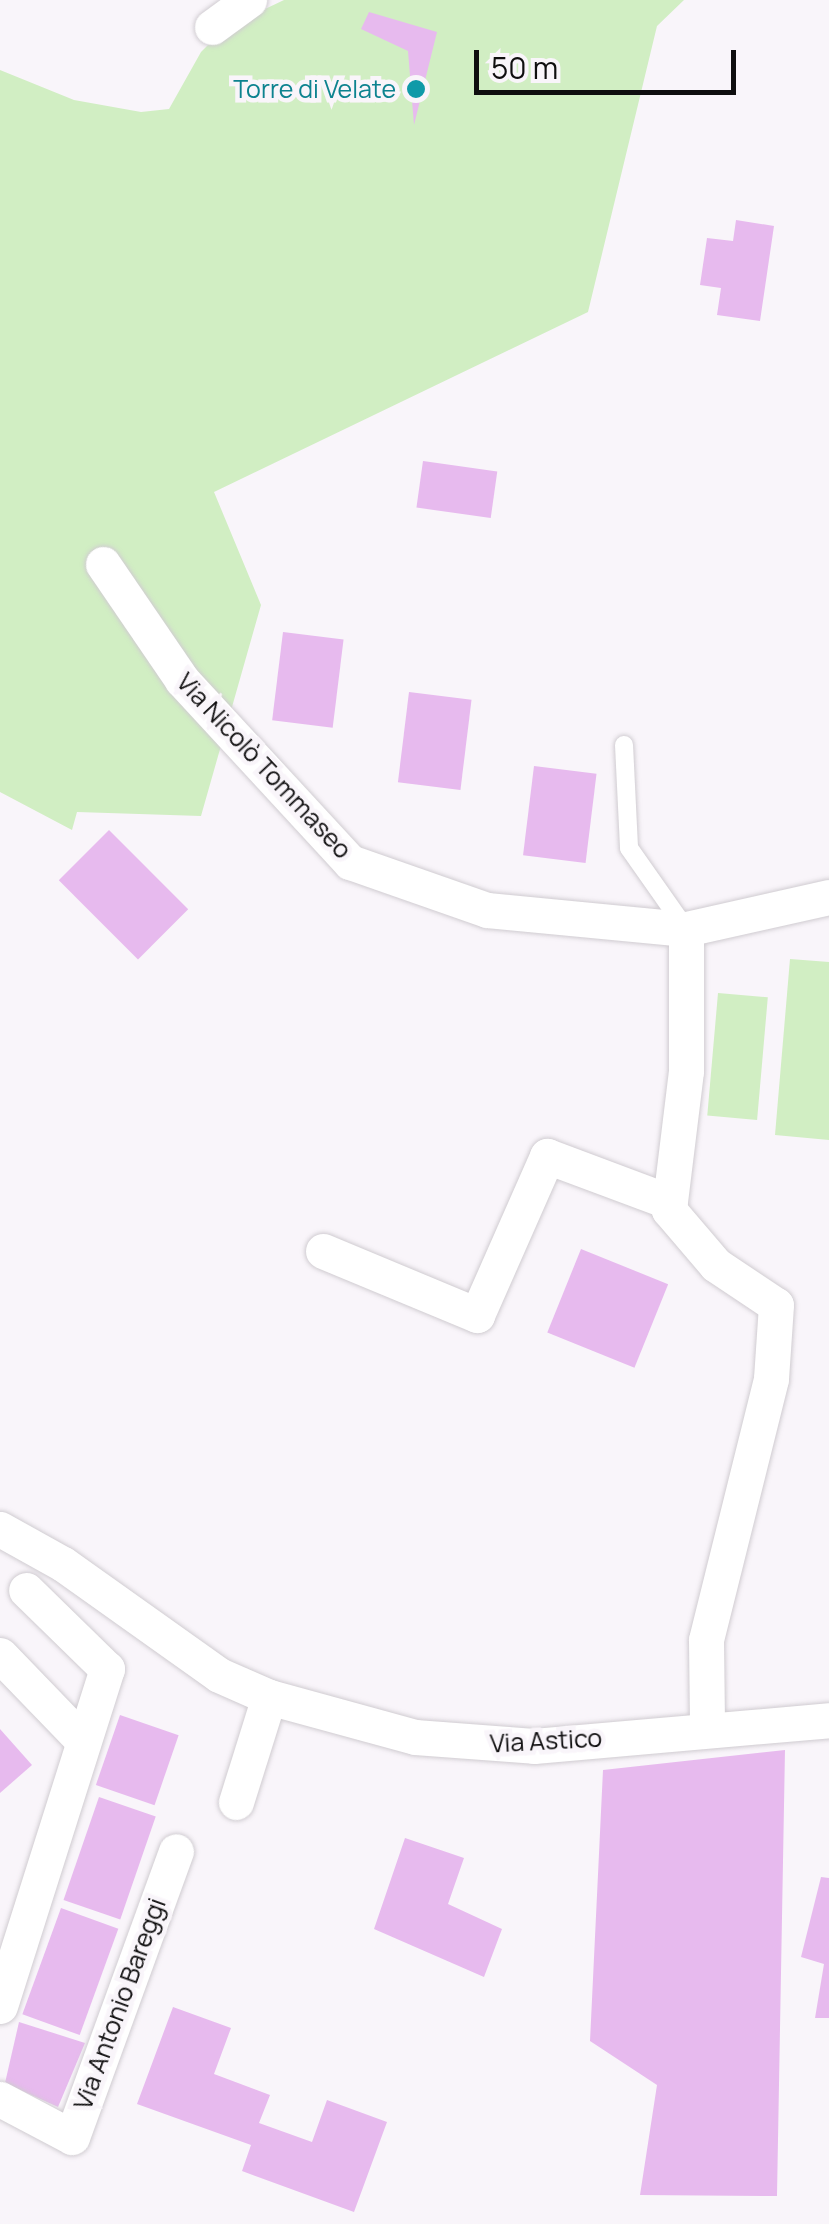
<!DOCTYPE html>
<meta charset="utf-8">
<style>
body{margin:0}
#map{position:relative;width:829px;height:2224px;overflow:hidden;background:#f9f5fa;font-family:Manrope,sans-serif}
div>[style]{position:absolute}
.green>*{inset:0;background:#d1eec3;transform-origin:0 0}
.building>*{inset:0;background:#e7baee;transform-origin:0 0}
.roads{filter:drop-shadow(0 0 2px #d0ccd1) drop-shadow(0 0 2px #d0ccd1)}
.lane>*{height:18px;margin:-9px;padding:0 9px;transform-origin:9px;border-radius:9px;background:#fff}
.street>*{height:35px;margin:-17.5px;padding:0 17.5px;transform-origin:17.5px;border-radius:17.5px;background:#fff}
.dots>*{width:28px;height:28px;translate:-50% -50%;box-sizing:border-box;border:5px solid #f9f5fa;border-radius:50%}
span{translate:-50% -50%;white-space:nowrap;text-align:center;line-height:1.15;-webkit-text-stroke:9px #f9f5fa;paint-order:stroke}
.culture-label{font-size:25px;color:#0d838f}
.right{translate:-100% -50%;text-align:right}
.street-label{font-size:25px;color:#0f0e0f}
.scale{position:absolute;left:474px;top:50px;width:262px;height:45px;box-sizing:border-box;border:5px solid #0f0e0f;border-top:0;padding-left:12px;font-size:30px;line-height:35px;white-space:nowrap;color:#0f0e0f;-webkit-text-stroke:8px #f9f5fa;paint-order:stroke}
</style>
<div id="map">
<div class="green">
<i style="clip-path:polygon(284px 0,684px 0,657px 26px,588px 312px,214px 492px,261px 605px,201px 816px,77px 812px,72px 830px,0 792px,0 70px,74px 100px,141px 112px,169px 109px,201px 52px,225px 28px)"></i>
<i style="clip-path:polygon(790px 959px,829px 962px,829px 1140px,775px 1135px)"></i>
<i style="left:718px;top:993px;width:50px;height:123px;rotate:5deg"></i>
</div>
<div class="building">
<i style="clip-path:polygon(369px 12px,437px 32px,414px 125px,408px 51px,361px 29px)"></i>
<i style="clip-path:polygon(736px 220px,774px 226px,760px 321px,717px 315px,721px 288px,700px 285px,707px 238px,733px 241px)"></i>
<i style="left:423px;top:461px;width:75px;height:47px;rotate:8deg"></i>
<i style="left:283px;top:632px;width:61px;height:89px;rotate:7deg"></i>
<i style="left:409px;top:692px;width:63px;height:91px;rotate:7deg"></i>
<i style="left:534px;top:766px;width:63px;height:90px;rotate:7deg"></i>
<i style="left:109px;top:830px;width:112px;height:71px;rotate:45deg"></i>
<i style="left:581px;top:1249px;width:94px;height:90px;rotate:22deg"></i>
<i style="left:120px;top:1715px;width:62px;height:74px;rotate:19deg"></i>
<i style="clip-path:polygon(0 1729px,32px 1765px,0 1793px)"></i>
<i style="clip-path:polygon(785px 1750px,777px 2196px,640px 2195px,657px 2085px,590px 2041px,603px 1770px)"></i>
<i style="left:99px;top:1797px;width:60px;height:109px;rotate:19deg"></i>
<i style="clip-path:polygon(405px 1838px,464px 1858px,448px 1904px,502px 1929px,484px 1977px,374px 1929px)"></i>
<i style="clip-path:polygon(821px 1877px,829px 1878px,829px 2018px,815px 2018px,824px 1964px,801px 1957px)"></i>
<i style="left:61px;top:1908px;width:61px;height:113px;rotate:20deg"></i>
<i style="clip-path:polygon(173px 2007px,231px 2028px,214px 2074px,270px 2095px,259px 2123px,312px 2142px,327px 2100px,387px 2122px,354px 2212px,242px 2171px,251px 2145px,137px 2104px)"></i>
<i style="clip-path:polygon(19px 2022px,85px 2043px,58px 2107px,5px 2083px)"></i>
</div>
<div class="roads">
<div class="lane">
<i style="left:624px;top:745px;width:103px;rotate:87.2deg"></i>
<i style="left:629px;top:848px;width:99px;rotate:54.9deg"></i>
</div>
<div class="street">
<i style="left:212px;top:27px;width:46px;rotate:-36.1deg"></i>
<i style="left:103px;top:564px;width:140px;rotate:55.7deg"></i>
<i style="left:182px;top:680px;width:248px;rotate:47.3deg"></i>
<i style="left:350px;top:862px;width:145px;rotate:19.3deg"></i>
<i style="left:487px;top:910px;width:200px;rotate:5.5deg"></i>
<i style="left:686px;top:929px;width:147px;rotate:-12.6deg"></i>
<i style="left:686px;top:929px;width:142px;rotate:90deg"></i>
<i style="left:686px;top:1071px;width:140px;rotate:97deg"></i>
<i style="left:669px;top:1210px;width:72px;rotate:49.5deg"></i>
<i style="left:716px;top:1265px;width:72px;rotate:33.7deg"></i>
<i style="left:776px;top:1305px;width:74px;rotate:93.9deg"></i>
<i style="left:771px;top:1379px;width:269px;rotate:104deg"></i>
<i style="left:706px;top:1640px;width:88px;rotate:89.3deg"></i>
<i style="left:323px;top:1251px;width:167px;rotate:22.6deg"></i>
<i style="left:477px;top:1315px;width:174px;rotate:-66.2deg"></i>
<i style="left:547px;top:1156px;width:131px;rotate:20.5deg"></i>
<i style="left:0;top:1529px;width:72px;rotate:29.1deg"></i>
<i style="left:63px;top:1564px;width:191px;rotate:35.4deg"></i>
<i style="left:219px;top:1675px;width:55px;rotate:23.7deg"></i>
<i style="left:269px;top:1697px;width:151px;rotate:15.3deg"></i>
<i style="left:415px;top:1737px;width:119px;rotate:4.3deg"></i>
<i style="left:534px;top:1746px;width:296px;rotate:-5deg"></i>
<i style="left:0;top:1655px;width:120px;rotate:46deg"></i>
<i style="left:236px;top:1802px;width:110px;rotate:-72.6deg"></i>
<i style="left:0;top:2006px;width:354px;rotate:-72.4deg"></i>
<i style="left:107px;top:1669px;width:113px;rotate:-135.7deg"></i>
<i style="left:0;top:2099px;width:81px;rotate:27.8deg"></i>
<i style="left:72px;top:2137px;width:304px;rotate:-70deg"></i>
</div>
</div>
<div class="dots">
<i style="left:416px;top:89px;background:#0f9aa8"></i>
</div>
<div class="culture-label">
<span class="right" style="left:396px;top:89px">Torre di Velate</span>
</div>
<div class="street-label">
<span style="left:264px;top:766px;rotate:47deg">Via Nicolò Tommaseo</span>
<span style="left:546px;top:1741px;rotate:-3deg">Via Astico</span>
<span style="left:120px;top:2004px;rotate:-70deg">Via Antonio Bareggi</span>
</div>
<div class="scale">50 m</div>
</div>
